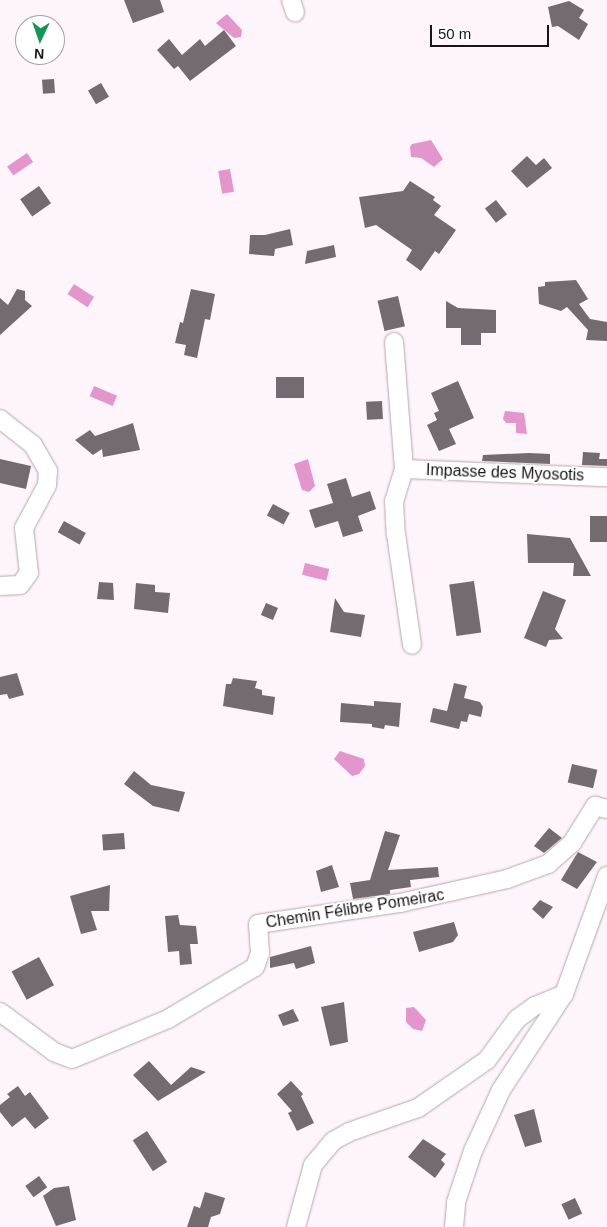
<!DOCTYPE html>
<meta charset="utf-8">
<style>
body{margin:0}
#map{position:relative;width:607px;height:1227px;overflow:hidden;background:#fef4fb;font-family:Arial,sans-serif}
div>[style]{position:absolute}
.water>*{inset:0;background:#e296cc;transform-origin:0 0}
.building>*{inset:0;background:#736b70;transform-origin:0 0}
.roads{filter:drop-shadow(0 0 1px #b2a9af) drop-shadow(0 0 1px #b2a9af)}
.minor>*{height:18px;margin:-9px;padding:0 9px;transform-origin:9px;border-radius:9px;background:#fff}
span{translate:-50% -50%;white-space:nowrap;text-align:center;line-height:1.15;-webkit-text-stroke:4px #fff;paint-order:stroke}
.street-label{font-size:16px;color:#181517}
.north{position:absolute;left:15px;top:15px;width:50px;height:50px;box-sizing:border-box;background:#fff;border:1px solid #a3a1a2;border-radius:50%;rotate:183deg;font-size:14px;font-weight:700;line-height:20px;text-align:center;color:#181517}
.north::after{content:'';display:block;margin:auto;width:18px;height:22px;background:#169655;clip-path:polygon(50% 0,100% 100%,50% 72%,0 100%)}
.scale{position:absolute;left:430px;top:25px;width:119px;height:22px;box-sizing:border-box;border:2px solid #181517;border-top:0;padding-left:6px;font-size:15px;line-height:18px;white-space:nowrap;color:#181517;-webkit-text-stroke:4px #fff;paint-order:stroke}
</style>
<div id="map">
<div class="water">
<i style="clip-path:polygon(227px 14px,242px 30px,241px 37px,234px 38px,216px 23px)"></i>
<i style="clip-path:polygon(431px 140px,443px 159px,434px 167px,421px 158px,411px 157px,410px 147px,412px 144px)"></i>
<i style="left:27px;top:153px;width:11px;height:24px;rotate:56deg"></i>
<i style="left:230px;top:169px;width:23px;height:12px;rotate:80deg"></i>
<i style="left:74px;top:284px;width:24px;height:12px;rotate:33deg"></i>
<i style="left:94px;top:386px;width:25px;height:11px;rotate:23deg"></i>
<i style="clip-path:polygon(505px 411px,524px 413px,527px 434px,516px 433px,516px 423px,506px 423px,503px 419px)"></i>
<i style="clip-path:polygon(308px 459px,315px 486px,309px 492px,302px 490px,294px 464px)"></i>
<i style="left:305px;top:563px;width:25px;height:12px;rotate:14deg"></i>
<i style="clip-path:polygon(340px 751px,364px 759px,365px 766px,359px 774px,352px 776px,334px 759px)"></i>
<i style="clip-path:polygon(414px 1007px,426px 1020px,422px 1031px,413px 1029px,406px 1022px,406px 1008px)"></i>
</div>
<div class="building">
<i style="clip-path:polygon(124px 0,160px 0,164px 12px,133px 23px)"></i>
<i style="clip-path:polygon(569px 1px,584px 10px,579px 18px,588px 24px,579px 40px,558px 26px,552px 27px,548px 7px)"></i>
<i style="clip-path:polygon(224px 30px,236px 46px,190px 81px,178px 66px,174px 69px,157px 50px,169px 39px,182px 55px,200px 39px,205px 46px)"></i>
<i style="left:54px;top:79px;width:14px;height:12px;rotate:86deg"></i>
<i style="left:101px;top:83px;width:16px;height:15px;rotate:60deg"></i>
<i style="clip-path:polygon(527px 156px,536px 165px,544px 158px,552px 168px,527px 188px,511px 171px)"></i>
<i style="clip-path:polygon(410px 181px,435px 197px,433px 200px,441px 206px,434px 215px,456px 230px,439px 254px,435px 251px,421px 271px,406px 260px,412px 250px,376px 225px,365px 228px,359px 197px,403px 191px)"></i>
<i style="left:39px;top:186px;width:21px;height:23px;rotate:55deg"></i>
<i style="left:496px;top:200px;width:18px;height:14px;rotate:52deg"></i>
<i style="clip-path:polygon(290px 229px,293px 245px,275px 249px,274px 256px,249px 254px,250px 235px,265px 235px)"></i>
<i style="clip-path:polygon(334px 245px,336px 257px,305px 264px,307px 251px)"></i>
<i style="clip-path:polygon(576px 280px,588px 299px,579px 304px,590px 319px,607px 322px,607px 341px,586px 340px,588px 330px,567px 307px,561px 311px,539px 304px,538px 287px,545px 286px,545px 282px)"></i>
<i style="clip-path:polygon(17px 289px,25px 291px,25px 300px,32px 306px,0 335px,0 298px,8px 305px)"></i>
<i style="clip-path:polygon(191px 289px,215px 294px,210px 320px,205px 319px,197px 358px,184px 355px,186px 345px,175px 343px,180px 322px,183px 323px)"></i>
<i style="left:398px;top:296px;width:31px;height:21px;rotate:77deg"></i>
<i style="clip-path:polygon(446px 301px,458px 308px,496px 310px,496px 333px,481px 333px,481px 345px,461px 345px,461px 328px,446px 328px)"></i>
<i style="left:276px;top:377px;width:28px;height:21px"></i>
<i style="clip-path:polygon(458px 381px,474px 418px,449px 429px,456px 444px,439px 451px,427px 425px,437px 420px,434px 413px,439px 411px,431px 393px)"></i>
<i style="left:382px;top:401px;width:18px;height:16px;rotate:87deg"></i>
<i style="clip-path:polygon(133px 423px,140px 450px,103px 457px,102px 449px,93px 455px,75px 440px,90px 430px,95px 436px)"></i>
<i style="clip-path:polygon(583px 452px,600px 453px,599px 459px,607px 459px,607px 466px,582px 465px)"></i>
<i style="clip-path:polygon(529px 453px,550px 454px,550px 464px,482px 461px,483px 455px)"></i>
<i style="clip-path:polygon(0 459px,31px 466px,26px 489px,0 483px)"></i>
<i style="clip-path:polygon(346px 478px,352px 497px,370px 491px,376px 509px,358px 516px,363px 531px,343px 537px,338px 521px,315px 528px,309px 510px,333px 503px,327px 484px)"></i>
<i style="left:273px;top:504px;width:19px;height:13px;rotate:28deg"></i>
<i style="left:590px;top:516px;width:17px;height:26px"></i>
<i style="left:64px;top:521px;width:25px;height:13px;rotate:29deg"></i>
<i style="clip-path:polygon(527px 534px,570px 538px,591px 576px,573px 576px,574px 563px,528px 563px)"></i>
<i style="left:474px;top:581px;width:52px;height:25px;rotate:82deg"></i>
<i style="clip-path:polygon(99px 582px,113px 583px,114px 600px,97px 599px)"></i>
<i style="clip-path:polygon(136px 583px,155px 585px,155px 592px,170px 593px,168px 613px,134px 609px)"></i>
<i style="clip-path:polygon(543px 591px,566px 600px,555px 629px,563px 639px,549px 640px,546px 647px,524px 638px)"></i>
<i style="clip-path:polygon(335px 598px,344px 612px,365px 615px,361px 637px,330px 632px)"></i>
<i style="left:266px;top:603px;width:13px;height:13px;rotate:23deg"></i>
<i style="clip-path:polygon(17px 673px,24px 695px,9px 699px,7px 694px,0 695px,0 677px)"></i>
<i style="clip-path:polygon(233px 678px,257px 681px,255px 688px,262px 690px,262px 695px,275px 697px,273px 715px,223px 706px,226px 684px,231px 684px)"></i>
<i style="clip-path:polygon(454px 683px,467px 686px,464px 698px,480px 702px,483px 707px,481px 717px,469px 714px,467px 722px,461px 721px,459px 729px,430px 722px,433px 708px,447px 711px)"></i>
<i style="clip-path:polygon(374px 701px,401px 703px,399px 727px,385px 725px,384px 729px,372px 727px,372px 724px,340px 722px,341px 703px,374px 706px)"></i>
<i style="left:572px;top:764px;width:26px;height:19px;rotate:13deg"></i>
<i style="clip-path:polygon(134px 771px,151px 785px,185px 792px,179px 812px,153px 806px,124px 784px)"></i>
<i style="clip-path:polygon(549px 828px,562px 838px,544px 853px,534px 846px)"></i>
<i style="clip-path:polygon(385px 831px,400px 835px,388px 870px,438px 867px,439px 877px,410px 880px,411px 887px,390px 890px,390px 894px,353px 899px,350px 883px,370px 880px)"></i>
<i style="left:124px;top:833px;width:16px;height:22px;rotate:86deg"></i>
<i style="clip-path:polygon(578px 852px,597px 862px,577px 889px,561px 880px)"></i>
<i style="clip-path:polygon(332px 865px,339px 887px,321px 892px,316px 871px)"></i>
<i style="clip-path:polygon(110px 885px,109px 911px,91px 911px,97px 930px,81px 934px,70px 896px)"></i>
<i style="clip-path:polygon(540px 900px,553px 907px,543px 919px,532px 909px)"></i>
<i style="clip-path:polygon(178px 915px,180px 925px,196px 926px,198px 944px,190px 944px,192px 964px,180px 965px,179px 951px,168px 952px,165px 916px)"></i>
<i style="clip-path:polygon(454px 922px,458px 935px,453px 942px,419px 952px,413px 932px)"></i>
<i style="clip-path:polygon(311px 946px,315px 963px,296px 969px,294px 963px,270px 968px,270px 957px)"></i>
<i style="left:39px;top:957px;width:32px;height:31px;rotate:62deg"></i>
<i style="clip-path:polygon(344px 1002px,348px 1042px,330px 1046px,321px 1007px)"></i>
<i style="clip-path:polygon(293px 1009px,299px 1021px,283px 1026px,278px 1015px)"></i>
<i style="clip-path:polygon(149px 1061px,171px 1085px,191px 1067px,206px 1072px,158px 1101px,133px 1075px)"></i>
<i style="clip-path:polygon(291px 1081px,303px 1094px,301px 1096px,314px 1123px,297px 1131px,288px 1113px,292px 1111px,277px 1094px)"></i>
<i style="clip-path:polygon(18px 1086px,25px 1096px,30px 1092px,49px 1118px,35px 1129px,25px 1117px,12px 1127px,0 1112px,0 1105px,10px 1097px,7px 1094px)"></i>
<i style="clip-path:polygon(534px 1109px,542px 1142px,525px 1147px,514px 1115px)"></i>
<i style="left:147px;top:1131px;width:37px;height:17px;rotate:57deg"></i>
<i style="clip-path:polygon(423px 1139px,446px 1154px,441px 1160px,445px 1164px,435px 1178px,408px 1157px)"></i>
<i style="left:39px;top:1176px;width:14px;height:17px;rotate:54deg"></i>
<i style="clip-path:polygon(69px 1186px,76px 1220px,56px 1226px,43px 1196px,54px 1188px)"></i>
<i style="clip-path:polygon(205px 1192px,225px 1198px,220px 1214px,211px 1217px,208px 1227px,187px 1227px,194px 1206px,200px 1208px)"></i>
<i style="left:575px;top:1198px;width:17px;height:15px;rotate:65deg"></i>
</div>
<div class="roads">
<div class="minor">
<i style="left:291px;top:0;width:13px;rotate:72deg"></i>
<i style="left:394px;top:342px;width:127px;rotate:85.5deg"></i>
<i style="left:404px;top:469px;width:203px;rotate:2.3deg"></i>
<i style="left:0;top:419px;width:42px;rotate:38.2deg"></i>
<i style="left:33px;top:445px;width:30px;rotate:60deg"></i>
<i style="left:48px;top:471px;width:14px;rotate:94deg"></i>
<i style="left:47px;top:485px;width:49px;rotate:118.1deg"></i>
<i style="left:24px;top:528px;width:45px;rotate:83.7deg"></i>
<i style="left:29px;top:573px;width:15px;rotate:127deg"></i>
<i style="left:20px;top:585px;width:20px;rotate:177deg"></i>
<i style="left:404px;top:469px;width:34px;rotate:107deg"></i>
<i style="left:394px;top:501px;width:33px;rotate:87deg"></i>
<i style="left:396px;top:534px;width:112px;rotate:81.8deg"></i>
<i style="left:0;top:1012px;width:67px;rotate:36.5deg"></i>
<i style="left:54px;top:1052px;width:19px;rotate:21deg"></i>
<i style="left:72px;top:1059px;width:104px;rotate:-22.6deg"></i>
<i style="left:168px;top:1019px;width:101px;rotate:-30.9deg"></i>
<i style="left:255px;top:967px;width:15px;rotate:-70deg"></i>
<i style="left:260px;top:953px;width:29px;rotate:-94deg"></i>
<i style="left:258px;top:924px;width:144px;rotate:-8.4deg"></i>
<i style="left:400px;top:903px;width:110px;rotate:-12.6deg"></i>
<i style="left:507px;top:879px;width:44px;rotate:-20.1deg"></i>
<i style="left:548px;top:864px;width:32px;rotate:-41deg"></i>
<i style="left:572px;top:843px;width:44px;rotate:-58.1deg"></i>
<i style="left:595px;top:806px;width:12px;rotate:14deg"></i>
<i style="left:296px;top:1227px;width:64px;rotate:-74.7deg"></i>
<i style="left:313px;top:1165px;width:31px;rotate:-50deg"></i>
<i style="left:333px;top:1141px;width:18px;rotate:-29deg"></i>
<i style="left:349px;top:1132px;width:73px;rotate:-19.2deg"></i>
<i style="left:418px;top:1108px;width:84px;rotate:-34.8deg"></i>
<i style="left:487px;top:1060px;width:51px;rotate:-53.8deg"></i>
<i style="left:517px;top:1019px;width:22px;rotate:-36deg"></i>
<i style="left:535px;top:1006px;width:31px;rotate:-22deg"></i>
<i style="left:454px;top:1227px;width:25px;rotate:-85deg"></i>
<i style="left:456px;top:1202px;width:54px;rotate:-71.6deg"></i>
<i style="left:473px;top:1151px;width:67px;rotate:-65.3deg"></i>
<i style="left:501px;top:1090px;width:115px;rotate:-56.7deg"></i>
<i style="left:564px;top:994px;width:126px;rotate:-70deg"></i>
</div>
</div>
<div class="street-label">
<span style="left:505px;top:473px;rotate:2deg">Impasse des Myosotis</span>
<span style="left:355px;top:909px;rotate:-9deg">Chemin Félibre Pomeirac</span>
</div>
<div class="north">N</div>
<div class="scale">50 m</div>
</div>
